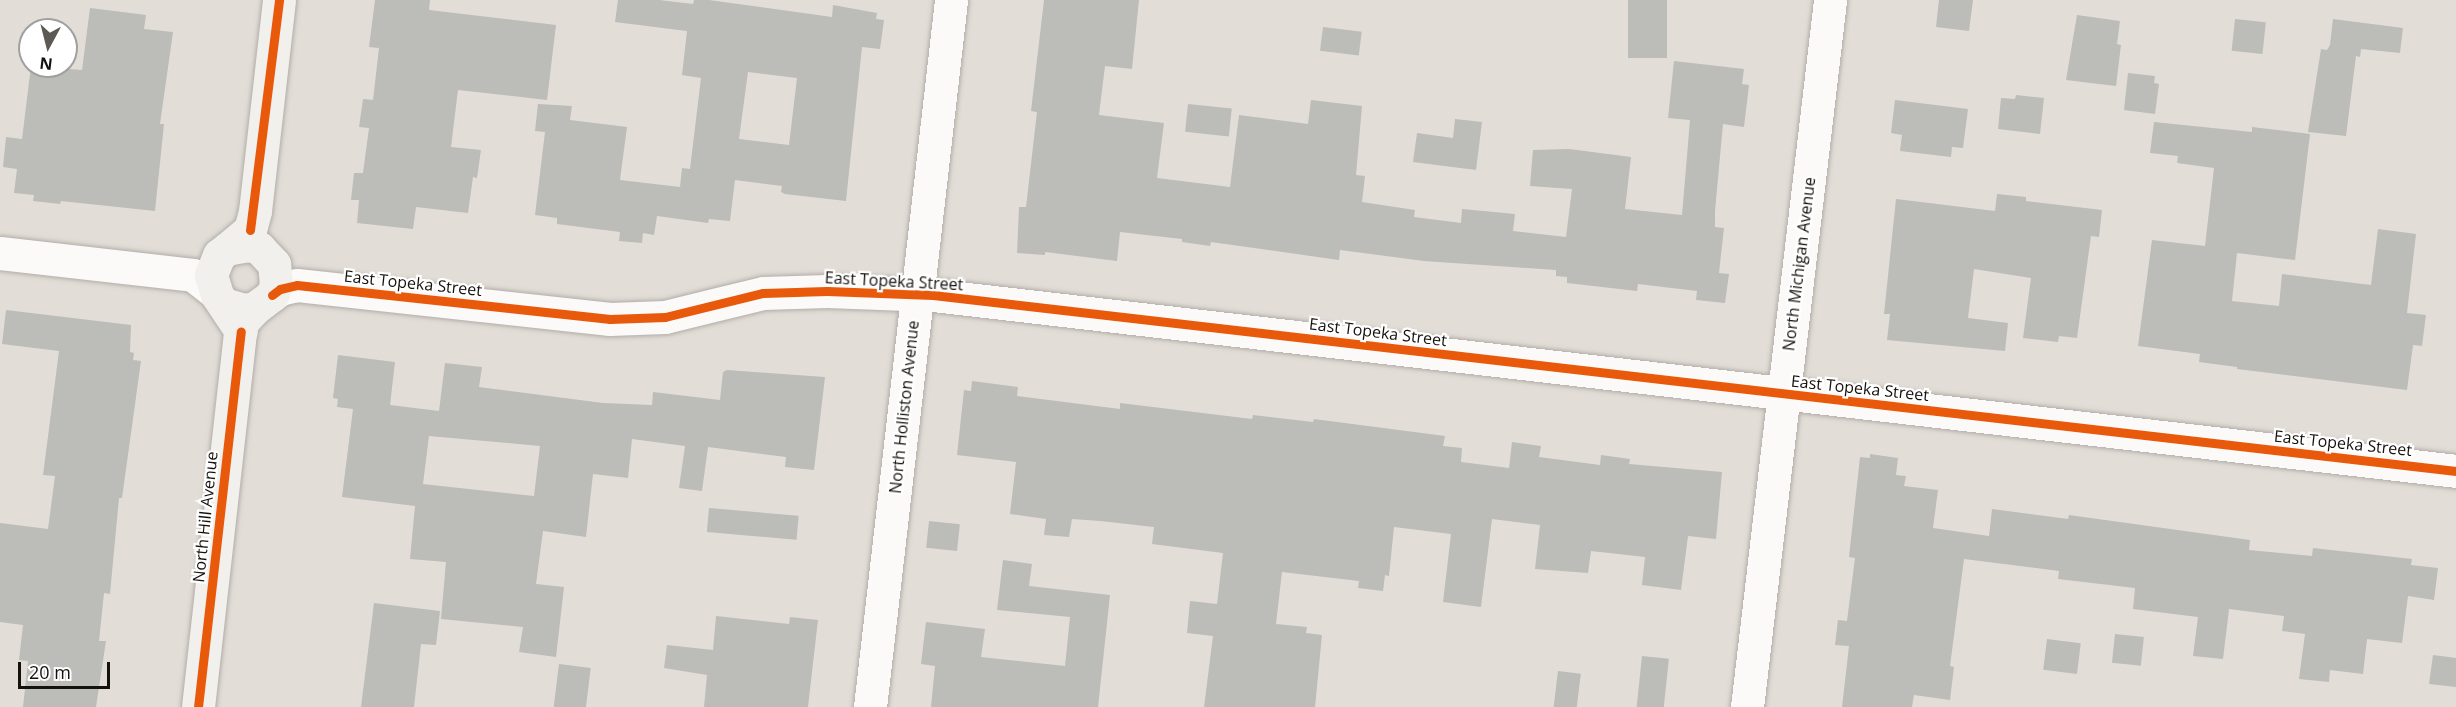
<!DOCTYPE html>
<style>
body{margin:0}
#map{position:relative;width:2456px;height:707px;overflow:hidden;background:#e3ddd7;font-family:"Open Sans",sans-serif}
div>[style]{position:absolute}
.building>*{inset:0;background:#bcbcb9;transform-origin:0 0}
.roads{filter:drop-shadow(0 0 2px #b1ada8) drop-shadow(0 0 2px #b1ada8)}
.street>*{height:33px;margin:-16.5px;padding:0 16.5px;transform-origin:16.5px;border-radius:16.5px;background:#fbfaf9}
.secondary>*{height:33px;margin:-16.5px;padding:0 16.5px;transform-origin:16.5px;border-radius:16.5px;background:#f2f0ec}
.cycleway>*{height:9px;margin:-4.5px;padding:0 4.5px;transform-origin:4.5px;border-radius:4.5px;background:#e8590c}
span{translate:-50% -50%;white-space:nowrap;text-align:center;line-height:1.15;-webkit-text-stroke:4.5px #fff;paint-order:stroke}
.street-label{font-size:16px;color:#15120e}
.north{position:absolute;left:18px;top:18px;width:60px;height:60px;box-sizing:border-box;background:#fff;border:2px solid #a1a09f;border-radius:50%;rotate:187deg;font-size:16px;font-weight:700;line-height:24px;text-align:center;color:#15120e}
.north::after{content:'';display:block;margin:auto;width:21px;height:27px;background:#5d5954;clip-path:polygon(50% 0,100% 100%,50% 72%,0 100%)}
.scale{position:absolute;left:18px;top:662px;width:92px;height:27px;box-sizing:border-box;border:3px solid #15120e;border-top:0;padding-left:8px;font-size:18px;line-height:21px;white-space:nowrap;color:#15120e;-webkit-text-stroke:4px #fff;paint-order:stroke}
</style>
<div id="map">
<div class="building">
<i style="clip-path:polygon(375px 0,430px 0,429px 10px,556px 25px,547px 100px,458px 90px,451px 147px,481px 150px,477px 178px,473px 177px,468px 213px,416px 207px,413px 229px,357px 223px,359px 200px,351px 200px,354px 173px,363px 173px,369px 128px,359px 127px,363px 99px,373px 100px,379px 48px,369px 47px)"></i>
<i style="clip-path:polygon(evenodd,618px 0,659px 0,693px 4px,694px 0,709px 0,832px 17px,833px 5px,877px 13px,876px 19px,884px 20px,880px 49px,862px 47px,846px 201px,785px 194px,781px 192px,782px 186px,735px 180px,730px 221px,709px 219px,708px 223px,657px 216px,654px 235px,643px 233px,642px 243px,619px 241px,620px 232px,557px 224px,557px 218px,535px 215px,545px 132px,535px 131px,538px 104px,572px 106px,570px 120px,627px 127px,620px 180px,680px 187px,682px 168px,690px 169px,701px 78px,682px 75px,687px 31px,615px 22px,618px 0,748px 72px,797px 78px,789px 145px,739px 139px,748px 72px)"></i>
<i style="clip-path:polygon(1044px 0,1139px 0,1132px 69px,1105px 66px,1099px 115px,1164px 123px,1157px 178px,1230px 187px,1239px 115px,1308px 124px,1311px 100px,1362px 106px,1356px 175px,1365px 176px,1362px 202px,1415px 210px,1414px 217px,1461px 223px,1462px 209px,1515px 214px,1513px 231px,1566px 237px,1572px 189px,1530px 186px,1533px 150px,1569px 149px,1631px 157px,1625px 209px,1682px 215px,1690px 120px,1668px 118px,1674px 61px,1744px 69px,1742px 84px,1749px 85px,1744px 127px,1723px 124px,1715px 211px,1715px 227px,1724px 228px,1719px 273px,1729px 274px,1725px 303px,1696px 300px,1697px 291px,1638px 284px,1637px 291px,1567px 283px,1567px 277px,1556px 276px,1556px 270px,1424px 261px,1340px 250px,1339px 260px,1211px 242px,1210px 246px,1182px 242px,1182px 239px,1120px 232px,1117px 261px,1045px 252px,1045px 255px,1017px 253px,1019px 207px,1026px 207px,1037px 112px,1031px 111px)"></i>
<i style="left:1628px;top:0;width:39px;height:58px"></i>
<i style="clip-path:polygon(1939px 0,1973px 0,1969px 31px,1936px 27px)"></i>
<i style="clip-path:polygon(90px 8px,146px 15px,144px 29px,173px 32px,160px 124px,164px 124px,155px 211px,61px 201px,60px 204px,33px 201px,34px 195px,14px 193px,17px 169px,3px 167px,6px 137px,22px 139px,31px 66px,82px 70px)"></i>
<i style="clip-path:polygon(2077px 15px,2120px 21px,2117px 44px,2121px 45px,2116px 86px,2066px 80px)"></i>
<i style="left:2235px;top:19px;width:31px;height:32px;rotate:6deg"></i>
<i style="clip-path:polygon(2333px 19px,2403px 28px,2400px 53px,2361px 49px,2360px 57px,2356px 56px,2346px 136px,2308px 132px,2321px 49px,2327px 50px,2330px 45px)"></i>
<i style="left:1323px;top:27px;width:39px;height:24px;rotate:7deg"></i>
<i style="clip-path:polygon(2128px 73px,2155px 76px,2154px 83px,2159px 84px,2155px 114px,2124px 110px)"></i>
<i style="clip-path:polygon(2016px 95px,2044px 98px,2040px 134px,1998px 129px,2001px 98px,2015px 99px)"></i>
<i style="clip-path:polygon(1895px 100px,1968px 109px,1963px 148px,1952px 147px,1951px 157px,1900px 151px,1902px 135px,1891px 133px)"></i>
<i style="left:1188px;top:104px;width:44px;height:28px;rotate:6deg"></i>
<i style="clip-path:polygon(1455px 119px,1482px 122px,1476px 170px,1413px 162px,1417px 133px,1453px 138px)"></i>
<i style="clip-path:polygon(2154px 122px,2252px 132px,2252px 127px,2310px 134px,2295px 260px,2237px 253px,2232px 301px,2279px 306px,2282px 274px,2371px 285px,2378px 229px,2416px 234px,2407px 313px,2426px 315px,2422px 346px,2413px 345px,2407px 390px,2237px 369px,2237px 367px,2199px 362px,2200px 354px,2138px 346px,2152px 240px,2205px 246px,2214px 168px,2177px 163px,2178px 156px,2150px 153px)"></i>
<i style="clip-path:polygon(1997px 194px,2026px 197px,2026px 201px,2102px 210px,2099px 237px,2091px 236px,2077px 338px,2059px 336px,2058px 342px,2023px 338px,2031px 278px,1974px 269px,1968px 318px,2008px 323px,2005px 351px,1887px 340px,1890px 314px,1884px 314px,1896px 199px,1995px 211px)"></i>
<i style="clip-path:polygon(6px 310px,131px 325px,130px 352px,134px 353px,133px 360px,141px 361px,122px 498px,119px 498px,110px 594px,104px 593px,99px 641px,106px 641px,96px 707px,23px 707px,28px 661px,19px 660px,23px 625px,0 622px,0 523px,48px 529px,55px 476px,43px 475px,59px 351px,2px 344px)"></i>
<i style="clip-path:polygon(evenodd,338px 355px,395px 362px,390px 405px,439px 411px,445px 363px,482px 367px,479px 387px,603px 403px,652px 405px,653px 392px,720px 400px,723px 372px,727px 370px,825px 377px,814px 470px,785px 467px,786px 457px,708px 447px,702px 491px,679px 488px,685px 446px,632px 439px,628px 478px,593px 474px,586px 537px,543px 531px,536px 584px,564px 587px,556px 657px,519px 652px,523px 627px,441px 619px,446px 562px,410px 559px,415px 506px,342px 497px,353px 409px,337px 407px,338px 399px,333px 398px,338px 355px,429px 436px,540px 446px,534px 496px,423px 484px,429px 436px)"></i>
<i style="clip-path:polygon(972px 381px,1018px 387px,1017px 396px,1120px 409px,1120px 403px,1252px 419px,1253px 415px,1313px 422px,1314px 419px,1445px 436px,1443px 446px,1462px 448px,1461px 462px,1509px 468px,1512px 442px,1541px 446px,1539px 457px,1600px 465px,1601px 455px,1630px 459px,1629px 464px,1722px 472px,1716px 539px,1688px 536px,1681px 590px,1642px 585px,1645px 557px,1591px 551px,1588px 573px,1535px 569px,1540px 525px,1492px 519px,1481px 607px,1443px 602px,1451px 534px,1394px 527px,1389px 576px,1385px 575px,1383px 591px,1358px 588px,1359px 581px,1282px 572px,1276px 624px,1307px 627px,1306px 633px,1322px 635px,1315px 707px,1204px 707px,1213px 636px,1187px 633px,1190px 601px,1217px 604px,1223px 553px,1152px 544px,1154px 527px,1100px 521px,1072px 519px,1069px 537px,1044px 535px,1046px 519px,1010px 514px,1016px 462px,957px 455px,964px 390px,971px 391px)"></i>
<i style="clip-path:polygon(1870px 454px,1898px 458px,1896px 475px,1906px 476px,1904px 486px,1938px 490px,1933px 528px,1989px 536px,1992px 509px,2068px 519px,2069px 515px,2250px 540px,2249px 550px,2312px 556px,2313px 548px,2412px 559px,2411px 565px,2438px 568px,2434px 600px,2408px 596px,2402px 643px,2367px 639px,2363px 674px,2330px 670px,2329px 682px,2299px 679px,2305px 634px,2282px 631px,2284px 616px,2229px 609px,2223px 659px,2193px 656px,2198px 617px,2133px 609px,2135px 588px,2058px 579px,2059px 571px,1964px 559px,1950px 666px,1954px 667px,1950px 700px,1914px 695px,1912px 707px,1842px 707px,1849px 646px,1835px 645px,1838px 620px,1847px 621px,1855px 558px,1849px 557px,1860px 457px,1870px 458px)"></i>
<i style="left:709px;top:508px;width:90px;height:24px;rotate:5deg"></i>
<i style="left:929px;top:521px;width:31px;height:27px;rotate:6deg"></i>
<i style="clip-path:polygon(1003px 560px,1032px 564px,1029px 586px,1110px 595px,1098px 707px,931px 707px,935px 666px,921px 664px,926px 622px,985px 629px,981px 657px,1065px 666px,1070px 617px,997px 610px)"></i>
<i style="clip-path:polygon(374px 603px,440px 611px,436px 645px,421px 644px,414px 707px,361px 707px)"></i>
<i style="clip-path:polygon(716px 616px,789px 624px,790px 617px,818px 620px,808px 707px,704px 707px,707px 675px,664px 668px,667px 645px,713px 650px)"></i>
<i style="left:2115px;top:634px;width:29px;height:29px;rotate:6deg"></i>
<i style="left:2047px;top:639px;width:34px;height:31px;rotate:7deg"></i>
<i style="clip-path:polygon(2433px 655px,2456px 658px,2456px 687px,2429px 684px)"></i>
<i style="left:1642px;top:656px;width:27px;height:51px;rotate:6deg"></i>
<i style="left:559px;top:664px;width:32px;height:43px;rotate:7deg"></i>
<i style="left:1558px;top:671px;width:23px;height:36px;rotate:7deg"></i>
</div>
<div class="roads">
<div class="street">
<i style="left:0;top:253px;width:194px;rotate:6.5deg"></i>
<i style="left:193px;top:275px;width:28px;rotate:38deg"></i>
<i style="left:272px;top:295px;width:10px;rotate:-37deg"></i>
<i style="left:280px;top:289px;width:17px;rotate:-13deg"></i>
<i style="left:297px;top:285px;width:315px;rotate:6.2deg"></i>
<i style="left:610px;top:319px;width:55px;rotate:-2.1deg"></i>
<i style="left:665px;top:317px;width:101px;rotate:-13.8deg"></i>
<i style="left:763px;top:293px;width:64px;rotate:-1.8deg"></i>
<i style="left:827px;top:291px;width:106px;rotate:2.2deg"></i>
<i style="left:933px;top:295px;width:1533px;rotate:6.59deg"></i>
<i style="left:870px;top:707px;width:712px;rotate:-83.46deg"></i>
<i style="left:1747px;top:707px;width:712px;rotate:-83.3deg"></i>
</div>
<div class="secondary">
<i style="left:227px;top:249px;width:30px;rotate:-40deg"></i>
<i style="left:250px;top:230px;width:20px;rotate:-75deg"></i>
<i style="left:255px;top:211px;width:212px;rotate:-83.5deg"></i>
<i style="left:224px;top:304px;width:21px;rotate:17deg"></i>
<i style="left:244px;top:310px;width:11px;rotate:-10deg"></i>
<i style="left:255px;top:308px;width:21px;rotate:-37deg"></i>
<i style="left:272px;top:295px;width:11px;rotate:-68deg"></i>
<i style="left:276px;top:285px;width:21px;rotate:-95deg"></i>
<i style="left:274px;top:264px;width:22px;rotate:-133deg"></i>
<i style="left:259px;top:248px;width:10px;rotate:-163deg"></i>
<i style="left:249px;top:245px;width:22px;rotate:170deg"></i>
<i style="left:227px;top:249px;width:10px;rotate:143deg"></i>
<i style="left:219px;top:255px;width:22px;rotate:112deg"></i>
<i style="left:211px;top:275px;width:21px;rotate:73deg"></i>
<i style="left:217px;top:295px;width:43px;rotate:56.3deg"></i>
<i style="left:198px;top:707px;width:386px;rotate:-83.6deg"></i>
<i style="left:241px;top:323px;width:21px;rotate:-47deg"></i>
</div>
</div>
<div class="cycleway">
<i style="left:250px;top:230px;width:232px;rotate:-82.8deg"></i>
<i style="left:272px;top:295px;width:10px;rotate:-37deg"></i>
<i style="left:280px;top:289px;width:17px;rotate:-13deg"></i>
<i style="left:297px;top:285px;width:315px;rotate:6.2deg"></i>
<i style="left:610px;top:319px;width:55px;rotate:-2.1deg"></i>
<i style="left:665px;top:317px;width:101px;rotate:-13.8deg"></i>
<i style="left:763px;top:293px;width:64px;rotate:-1.8deg"></i>
<i style="left:827px;top:291px;width:106px;rotate:2.2deg"></i>
<i style="left:933px;top:295px;width:1533px;rotate:6.59deg"></i>
<i style="left:198px;top:707px;width:378px;rotate:-83.5deg"></i>
</div>
<div class="street-label">
<span style="left:1799px;top:264px;rotate:-83deg">North Michigan Avenue</span>
<span style="left:894px;top:281px;rotate:3deg">East Topeka Street</span>
<span style="left:413px;top:283px;rotate:6deg">East Topeka Street</span>
<span style="left:1378px;top:332px;rotate:7deg">East Topeka Street</span>
<span style="left:1860px;top:388px;rotate:6deg">East Topeka Street</span>
<span style="left:904px;top:407px;rotate:-84deg">North Holliston Avenue</span>
<span style="left:2343px;top:443px;rotate:6deg">East Topeka Street</span>
<span style="left:205px;top:517px;rotate:-84deg">North Hill Avenue</span>
</div>
<div class="north">N</div>
<div class="scale">20 m</div>
</div>
